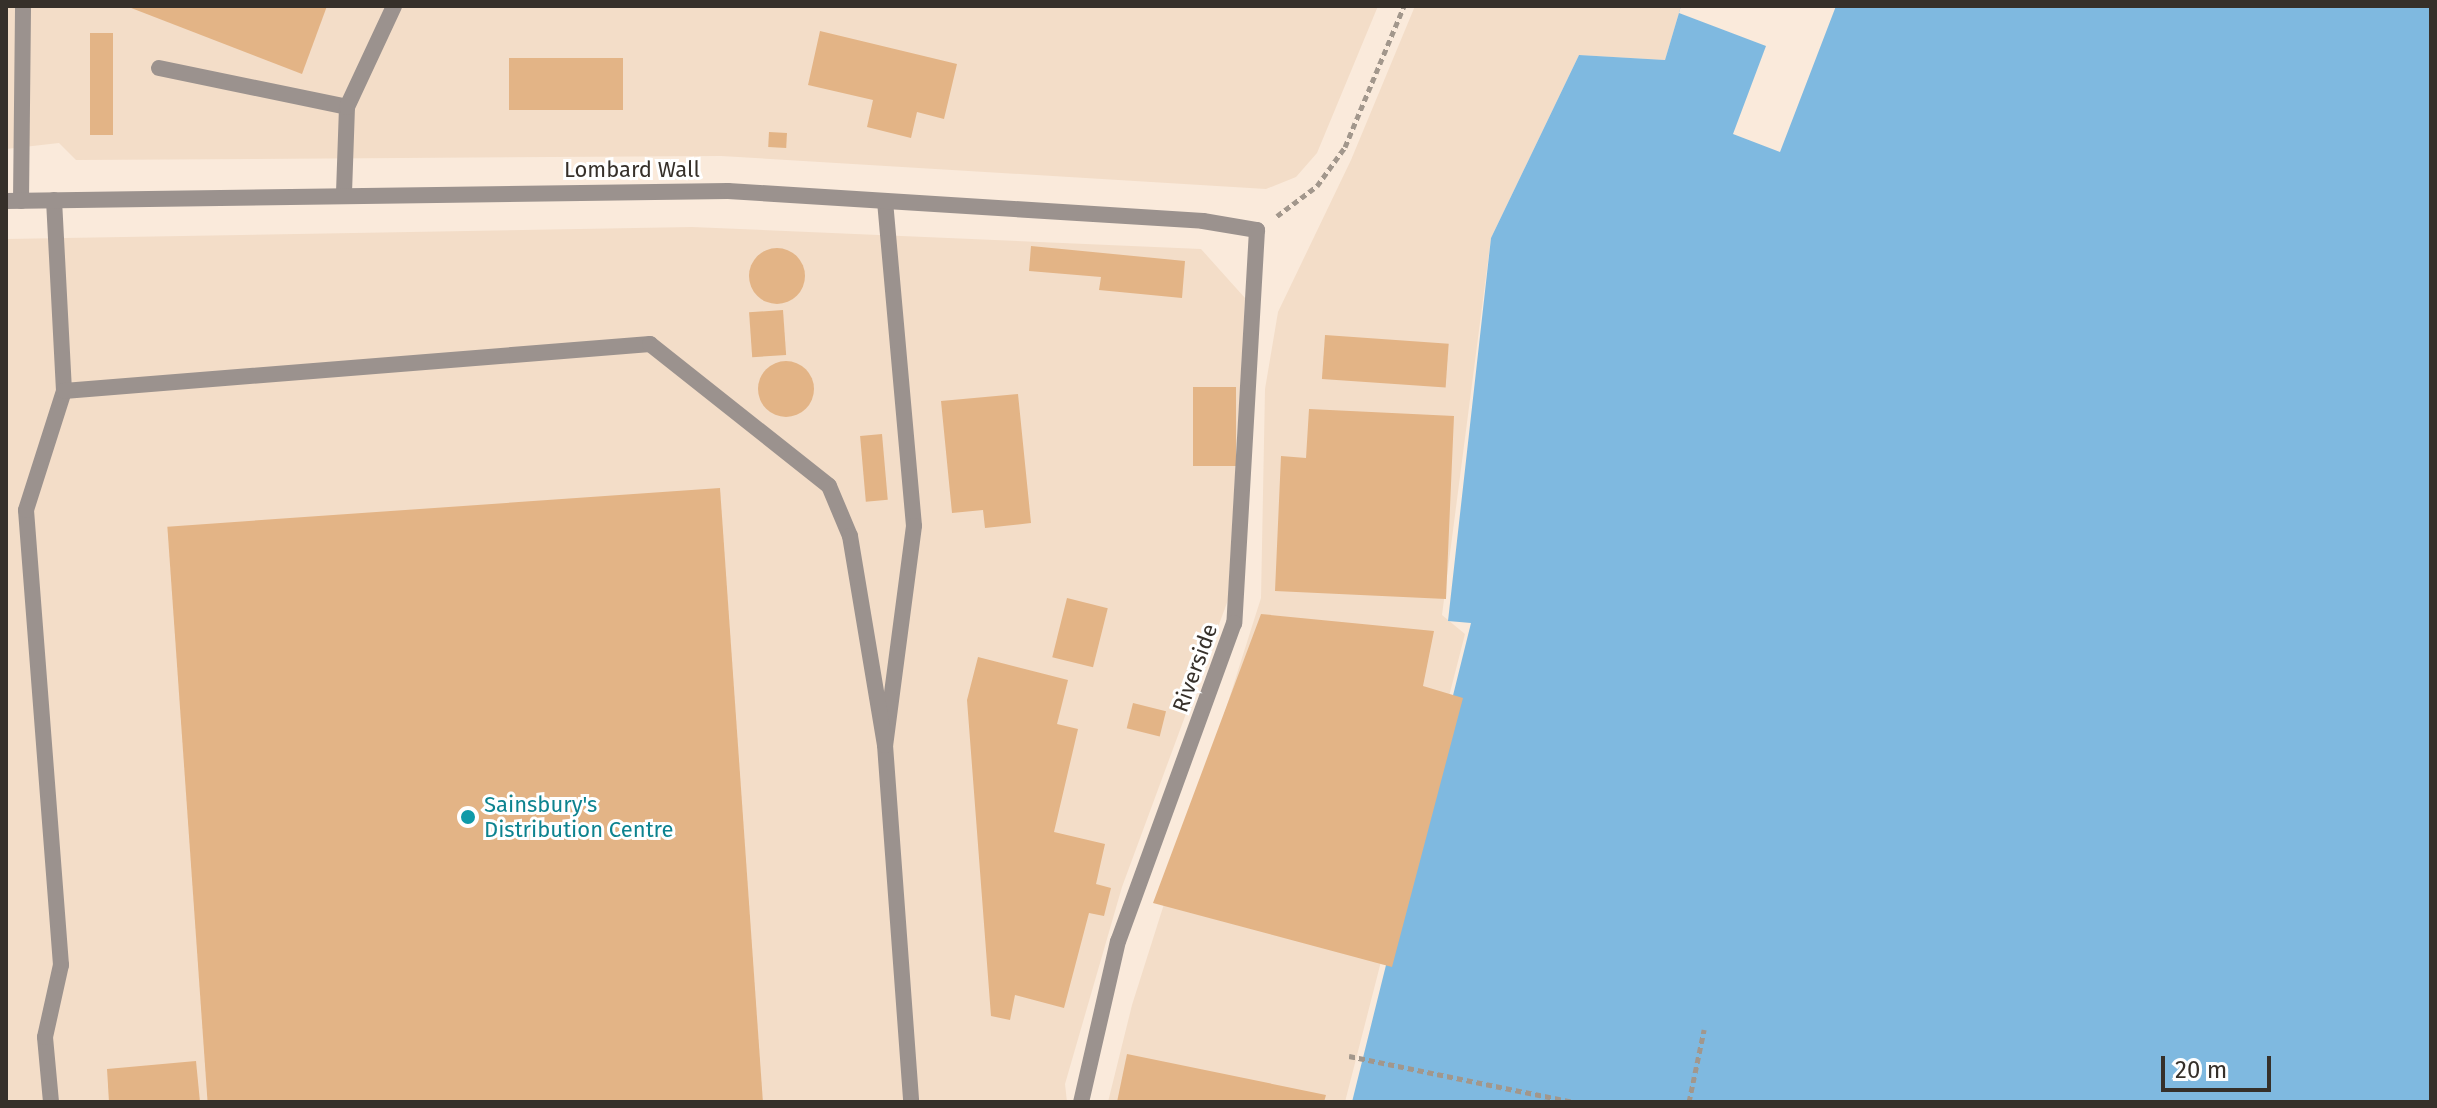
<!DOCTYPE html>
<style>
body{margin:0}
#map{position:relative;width:2437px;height:1108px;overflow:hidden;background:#faeadb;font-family:"Fira Sans",sans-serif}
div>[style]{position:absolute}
.built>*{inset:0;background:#f3ddc8}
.water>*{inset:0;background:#7fb9e0}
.pier>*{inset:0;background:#faeadb}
.building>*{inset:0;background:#e3b486;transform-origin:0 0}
.round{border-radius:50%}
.path>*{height:5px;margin-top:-2.5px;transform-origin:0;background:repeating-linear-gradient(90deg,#a2978c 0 6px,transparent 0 10px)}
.service>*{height:16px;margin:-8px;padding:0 8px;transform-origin:8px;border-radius:8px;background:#9b928e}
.minor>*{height:16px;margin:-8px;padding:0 8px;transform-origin:8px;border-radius:8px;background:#9b928e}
.dots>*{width:22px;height:22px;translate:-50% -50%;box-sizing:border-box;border:4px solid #fff;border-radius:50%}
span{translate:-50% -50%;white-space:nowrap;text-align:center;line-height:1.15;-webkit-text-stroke:6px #fff;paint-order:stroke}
.street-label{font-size:22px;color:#36302a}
.culture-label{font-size:22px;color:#0d838f}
.left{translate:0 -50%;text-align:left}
.frame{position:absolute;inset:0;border:8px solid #36302a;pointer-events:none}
.scale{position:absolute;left:2161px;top:1056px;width:110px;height:36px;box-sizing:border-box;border:4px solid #36302a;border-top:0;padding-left:10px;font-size:24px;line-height:28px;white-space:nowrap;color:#36302a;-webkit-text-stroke:6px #fff;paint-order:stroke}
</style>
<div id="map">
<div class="built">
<i style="clip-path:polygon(6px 6px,1378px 6px,1317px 153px,1296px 177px,1266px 189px,721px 156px,76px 160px,59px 143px,6px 149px)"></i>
<i style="clip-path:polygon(1415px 6px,1681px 6px,1665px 60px,1579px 55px,1491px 238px,1442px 615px,1465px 634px,1345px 1102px,1108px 1102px,1132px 1005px,1261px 598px,1265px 389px,1278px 312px,1351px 160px)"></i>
<i style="clip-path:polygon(692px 227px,1201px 249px,1245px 298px,1228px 600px,1122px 887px,1065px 1084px,1067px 1102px,6px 1102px,6px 239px)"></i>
</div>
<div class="water">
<i style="clip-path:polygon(1681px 6px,2431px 6px,2431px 1102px,1352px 1102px,1471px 623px,1448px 621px,1491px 238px,1579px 55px,1665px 60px)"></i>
</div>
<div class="pier">
<i style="clip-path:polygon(1681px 6px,1836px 6px,1780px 152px,1733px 134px,1766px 46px,1679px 13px)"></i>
</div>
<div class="building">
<i style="clip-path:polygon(126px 6px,327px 6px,302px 74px)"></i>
<i style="clip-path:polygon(820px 31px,957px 64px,944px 119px,917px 112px,911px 138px,867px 127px,873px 100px,808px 85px)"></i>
<i style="left:90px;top:33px;width:23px;height:102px"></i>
<i style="left:509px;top:58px;width:114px;height:52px"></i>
<i style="left:769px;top:132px;width:18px;height:15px;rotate:3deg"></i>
<i style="clip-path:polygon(1031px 246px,1185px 261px,1182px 298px,1099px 290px,1101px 277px,1029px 271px)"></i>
<i class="round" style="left:749px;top:248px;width:56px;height:56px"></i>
<i style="left:783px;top:310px;width:45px;height:34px;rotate:86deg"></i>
<i style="left:1325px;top:335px;width:124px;height:44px;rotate:4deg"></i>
<i class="round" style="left:758px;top:361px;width:56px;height:56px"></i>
<i style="left:1193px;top:387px;width:43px;height:79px"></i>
<i style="clip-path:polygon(1018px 394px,1031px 523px,985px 528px,983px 510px,952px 513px,941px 401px)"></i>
<i style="clip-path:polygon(1309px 409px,1454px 416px,1446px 599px,1275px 591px,1281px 456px,1306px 458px)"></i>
<i style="left:882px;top:434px;width:66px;height:22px;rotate:85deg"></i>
<i style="left:720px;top:488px;width:616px;height:554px;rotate:86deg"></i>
<i style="left:1067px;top:598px;width:42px;height:61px;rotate:14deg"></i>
<i style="clip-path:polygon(1261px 614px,1434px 631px,1423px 686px,1463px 698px,1392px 967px,1153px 903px)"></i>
<i style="clip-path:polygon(978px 657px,1068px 680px,1057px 724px,1078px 729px,1054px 832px,1105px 844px,1096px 884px,1111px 888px,1104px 916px,1089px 913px,1064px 1008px,1015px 995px,1010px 1020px,991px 1016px,967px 700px)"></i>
<i style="left:1133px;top:703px;width:34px;height:26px;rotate:14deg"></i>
<i style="clip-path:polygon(1127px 1054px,1326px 1095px,1324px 1102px,1117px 1102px)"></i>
<i style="clip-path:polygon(196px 1061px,200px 1102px,109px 1102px,107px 1069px)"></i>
</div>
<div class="path">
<i style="left:1277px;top:216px;width:50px;rotate:-36.9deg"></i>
<i style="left:1317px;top:186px;width:48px;rotate:-54.3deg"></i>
<i style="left:1345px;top:147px;width:153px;rotate:-67.3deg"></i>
<i style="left:1349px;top:1056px;width:229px;rotate:11.6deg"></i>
<i style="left:1689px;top:1102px;width:74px;rotate:-78.2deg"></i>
</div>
<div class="service">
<i style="left:159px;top:68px;width:192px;rotate:11.7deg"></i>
<i style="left:347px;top:107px;width:86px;rotate:92deg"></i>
<i style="left:347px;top:107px;width:111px;rotate:-65deg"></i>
<i style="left:54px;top:200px;width:191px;rotate:87deg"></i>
<i style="left:21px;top:201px;width:195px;rotate:-89.4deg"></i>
<i style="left:885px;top:201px;width:326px;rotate:84.9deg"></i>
<i style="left:914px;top:526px;width:221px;rotate:97.5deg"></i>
<i style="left:885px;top:745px;width:358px;rotate:85.8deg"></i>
<i style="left:51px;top:1102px;width:65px;rotate:-95.3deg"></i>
<i style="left:45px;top:1037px;width:74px;rotate:-77.5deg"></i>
<i style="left:61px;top:965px;width:456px;rotate:-94.4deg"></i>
<i style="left:26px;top:510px;width:125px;rotate:-72.3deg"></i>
<i style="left:64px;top:391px;width:588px;rotate:-4.59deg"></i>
<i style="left:650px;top:344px;width:228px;rotate:38.4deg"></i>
<i style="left:829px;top:486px;width:54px;rotate:67.2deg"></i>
<i style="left:850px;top:536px;width:212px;rotate:80.5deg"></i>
</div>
<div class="minor">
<i style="left:6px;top:201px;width:722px;rotate:-0.79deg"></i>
<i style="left:728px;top:191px;width:476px;rotate:3.6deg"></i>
<i style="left:1203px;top:221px;width:55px;rotate:9.5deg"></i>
<i style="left:1257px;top:230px;width:394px;rotate:93.3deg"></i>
<i style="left:1234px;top:623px;width:338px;rotate:110deg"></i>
<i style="left:1118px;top:941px;width:165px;rotate:102.9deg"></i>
</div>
<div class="dots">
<i style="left:468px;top:817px;background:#0f9aa8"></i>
</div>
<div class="street-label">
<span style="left:632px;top:170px">Lombard Wall</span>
<span style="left:1195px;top:668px;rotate:-70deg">Riverside</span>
</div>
<div class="culture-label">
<span class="left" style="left:484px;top:817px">Sainsbury's<br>Distribution Centre</span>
</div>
<div class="frame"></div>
<div class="scale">20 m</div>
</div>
